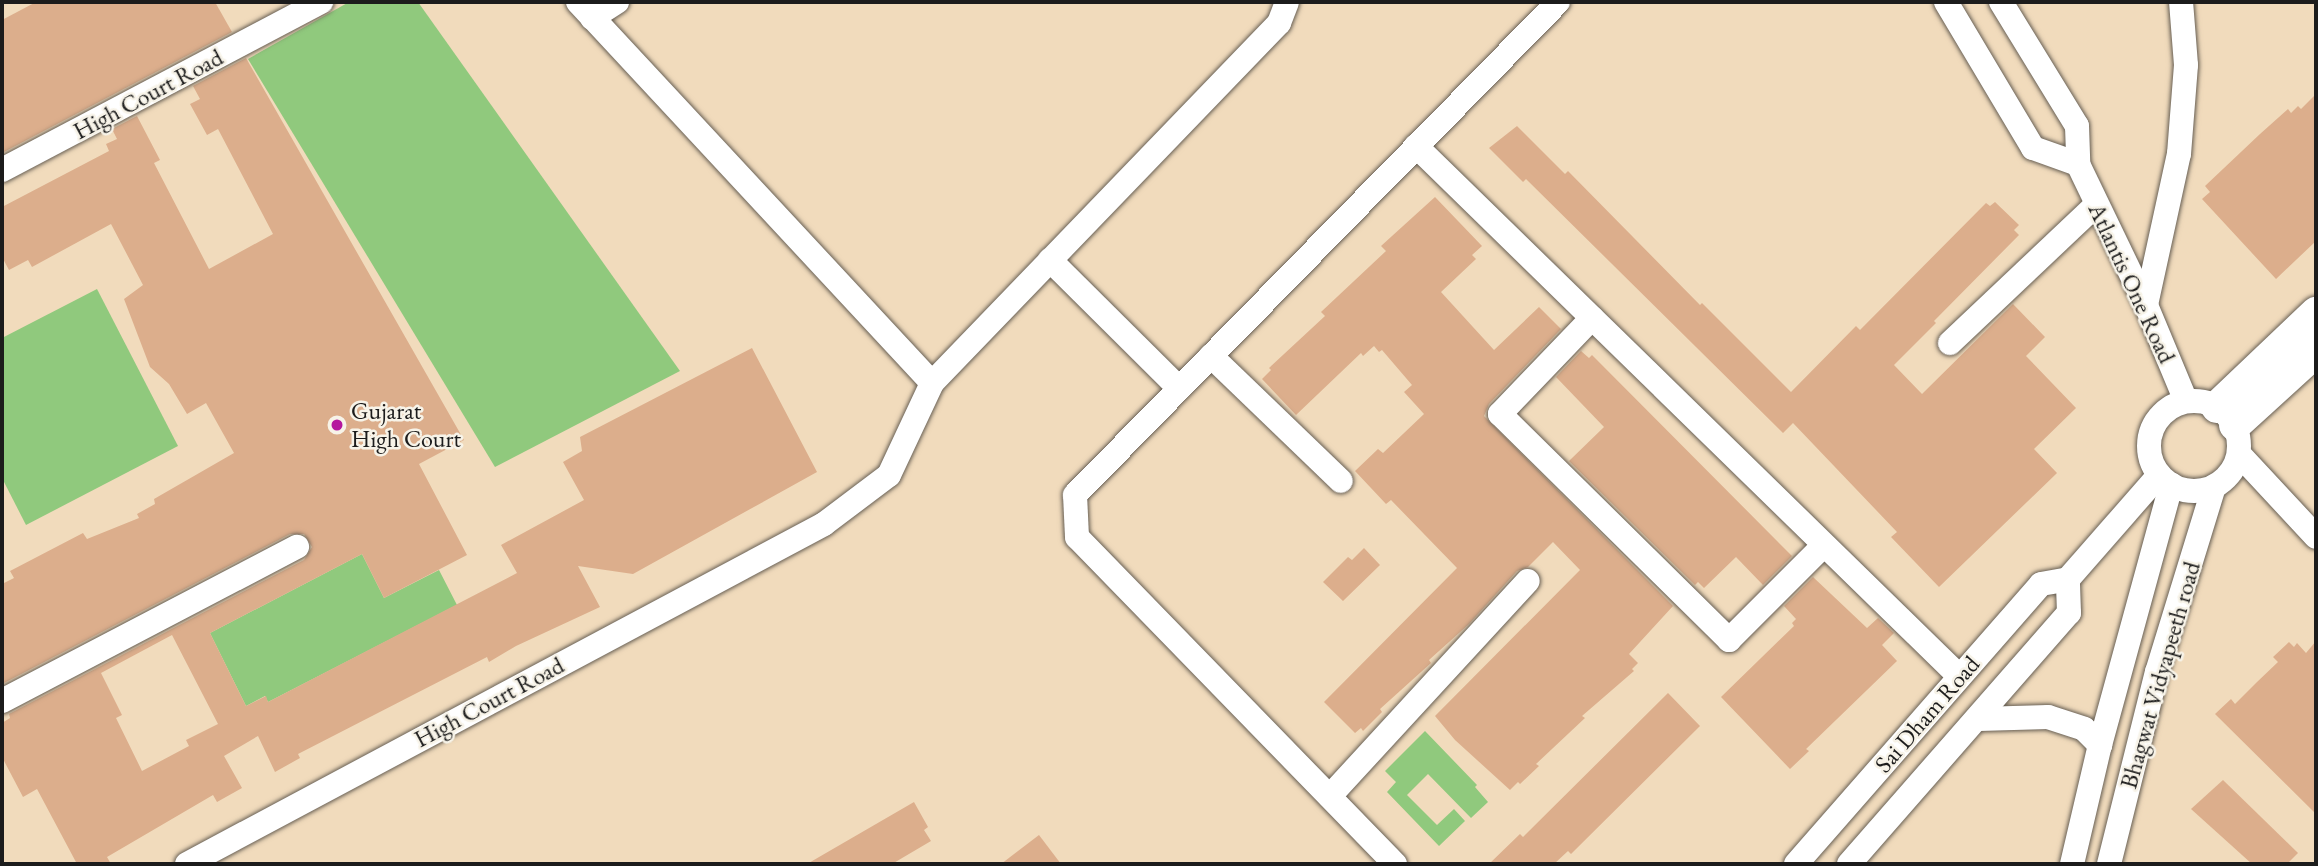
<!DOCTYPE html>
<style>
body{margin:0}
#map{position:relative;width:2318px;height:866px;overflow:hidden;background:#f1dbbc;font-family:"EB Garamond",serif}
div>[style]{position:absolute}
.green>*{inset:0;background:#90c97d}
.building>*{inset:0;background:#dcae8c}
.roads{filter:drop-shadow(0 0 2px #675f54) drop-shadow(0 0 2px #675f54)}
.minor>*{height:24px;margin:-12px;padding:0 12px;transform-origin:12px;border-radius:12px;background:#fff}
.minor>.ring{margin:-12px;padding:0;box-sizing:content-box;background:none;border:24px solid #fff;border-radius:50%}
.major>*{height:32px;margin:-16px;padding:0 16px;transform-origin:16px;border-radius:16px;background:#fff}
.dots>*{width:19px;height:19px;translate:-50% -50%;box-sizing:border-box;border:4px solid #f7f3e8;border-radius:50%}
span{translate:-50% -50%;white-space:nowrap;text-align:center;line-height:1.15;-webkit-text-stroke:5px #f7f3e8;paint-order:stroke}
.street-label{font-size:24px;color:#1c1c1c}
.poi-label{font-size:24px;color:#1c1c1c}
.left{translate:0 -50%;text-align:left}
.frame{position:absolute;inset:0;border:4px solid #1c1c1c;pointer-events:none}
</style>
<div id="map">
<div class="green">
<i style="clip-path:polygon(349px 2px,418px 2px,680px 371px,495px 467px,248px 59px)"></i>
<i style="clip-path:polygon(97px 289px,178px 446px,26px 525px,2px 478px,2px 338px)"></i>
<i style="clip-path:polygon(362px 554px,384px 598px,439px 570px,457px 605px,268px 702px,265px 696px,246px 706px,210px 633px)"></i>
<i style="clip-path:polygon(1425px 731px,1477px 785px,1475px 787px,1488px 802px,1471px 818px,1428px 774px,1407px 795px,1437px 825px,1454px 809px,1465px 821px,1439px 846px,1387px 792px,1396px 782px,1385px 771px)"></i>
</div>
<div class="building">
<i style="clip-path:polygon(36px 2px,215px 2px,232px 32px,2px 153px,2px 20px)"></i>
<i style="clip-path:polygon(evenodd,246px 58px,464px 440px,419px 464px,467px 555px,384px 598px,362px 554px,210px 633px,246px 706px,266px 696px,268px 702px,517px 573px,501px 545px,584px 500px,563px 462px,582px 451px,580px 437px,752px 348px,817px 472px,633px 574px,578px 566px,600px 607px,516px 646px,489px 662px,487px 657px,298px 754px,300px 758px,275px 772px,258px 736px,224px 756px,242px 788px,217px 802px,213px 795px,107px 857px,111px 864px,77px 864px,37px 789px,23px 797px,2px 757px,2px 723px,10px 718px,9px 714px,304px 560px,312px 547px,304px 534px,290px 534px,2px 684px,2px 584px,14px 578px,10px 571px,83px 533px,87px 539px,139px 518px,137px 514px,155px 504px,154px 499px,234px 453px,206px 403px,187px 414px,169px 384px,150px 367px,124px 299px,143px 285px,111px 224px,32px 267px,28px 260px,9px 270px,2px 257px,2px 207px,109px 151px,106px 144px,117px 139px,112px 129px,137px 116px,160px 160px,154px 163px,209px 269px,273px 234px,218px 129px,207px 135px,190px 104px,200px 99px,193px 86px,246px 58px,172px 635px,218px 724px,186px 740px,189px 746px,142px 771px,116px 718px,122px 715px,101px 673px,172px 635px)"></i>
<i style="clip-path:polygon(2316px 94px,2316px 241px,2276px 279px,2202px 199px,2210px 192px,2205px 186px,2260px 134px,2288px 109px,2291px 113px,2298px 106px,2301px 109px)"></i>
<i style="clip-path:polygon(1517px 126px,1565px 174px,1568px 171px,1700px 305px,1702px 303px,1791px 392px,1856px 326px,1860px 330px,1986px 203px,1990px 206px,1995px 202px,2019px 225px,2014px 230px,2019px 235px,1934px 321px,1936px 323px,1894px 365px,1922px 394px,2013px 304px,2045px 337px,2026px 356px,2076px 408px,2034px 449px,2057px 473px,1939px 587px,1891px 537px,1897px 532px,1793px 423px,1783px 433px,1526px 179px,1523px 182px,1489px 148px)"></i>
<i style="clip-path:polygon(1435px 197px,1482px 246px,1472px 255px,1476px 259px,1441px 292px,1494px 350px,1539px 307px,1561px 329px,1489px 404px,1484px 416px,1673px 606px,1629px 654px,1638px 663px,1632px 669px,1634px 671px,1582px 716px,1585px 718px,1536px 764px,1539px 766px,1520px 784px,1518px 782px,1510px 790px,1455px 740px,1435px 716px,1580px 570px,1553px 542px,1528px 567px,1517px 571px,1469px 624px,1429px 660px,1431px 663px,1380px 709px,1382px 712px,1363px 731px,1361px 728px,1355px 733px,1324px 702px,1457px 568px,1391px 500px,1386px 504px,1355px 471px,1378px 449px,1383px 453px,1424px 414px,1404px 392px,1412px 385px,1382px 350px,1379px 352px,1374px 346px,1363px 356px,1361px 353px,1296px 415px,1262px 379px,1271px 370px,1269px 368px,1325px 316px,1321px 312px,1386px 251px,1381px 246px)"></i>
<i style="clip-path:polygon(1581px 351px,1589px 358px,1592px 355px,1792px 556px,1763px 585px,1736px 557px,1704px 588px,1698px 582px,1695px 585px,1569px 461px,1604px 427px,1556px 377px)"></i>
<i style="clip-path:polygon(1364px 548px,1380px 565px,1343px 601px,1323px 582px,1348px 557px,1352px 560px)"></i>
<i style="clip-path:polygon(1813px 577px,1867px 628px,1878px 618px,1894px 633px,1882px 645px,1897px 661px,1806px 749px,1809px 751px,1790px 769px,1721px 697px,1794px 626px,1792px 623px,1796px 619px,1784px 606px)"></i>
<i style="clip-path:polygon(2316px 641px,2316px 814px,2215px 714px,2231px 699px,2235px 704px,2257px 682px,2278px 662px,2273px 657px,2289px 642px,2294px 647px,2297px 643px,2306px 653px)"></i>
<i style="clip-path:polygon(1668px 693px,1700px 726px,1571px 854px,1568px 851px,1554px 864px,1489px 864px,1520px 834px,1523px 837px)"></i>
<i style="clip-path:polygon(2223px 780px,2298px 853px,2287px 864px,2252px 864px,2191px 809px)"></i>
<i style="clip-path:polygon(914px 802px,928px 827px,924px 830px,931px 841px,892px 864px,807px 864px)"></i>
<i style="clip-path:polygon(1039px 835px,1061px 864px,1001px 864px)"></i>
</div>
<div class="roads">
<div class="minor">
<i style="left:578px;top:2px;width:520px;rotate:47.1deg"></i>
<i style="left:1946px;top:2px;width:170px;rotate:59.2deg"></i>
<i style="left:2033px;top:148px;width:48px;rotate:19.6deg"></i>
<i style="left:2001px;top:2px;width:145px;rotate:58.5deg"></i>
<i style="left:2077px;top:126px;width:38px;rotate:88deg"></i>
<i style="left:2078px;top:164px;width:157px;rotate:64.3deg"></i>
<i style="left:2146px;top:305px;width:104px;rotate:67.4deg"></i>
<i style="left:592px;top:18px;width:30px;rotate:-33deg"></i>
<i style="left:1416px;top:146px;width:759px;rotate:44.31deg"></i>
<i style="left:2px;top:170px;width:361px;rotate:-27.8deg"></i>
<i style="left:1050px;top:260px;width:182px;rotate:44.8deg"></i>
<i style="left:2146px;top:305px;width:155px;rotate:-77.7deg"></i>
<i style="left:2179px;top:154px;width:89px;rotate:-85.5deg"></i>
<i style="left:2186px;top:65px;width:63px;rotate:-94.5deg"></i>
<i style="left:1592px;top:318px;width:133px;rotate:133.8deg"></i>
<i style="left:1500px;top:414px;width:322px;rotate:44.6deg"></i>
<i style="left:1729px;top:640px;width:134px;rotate:-45deg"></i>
<i style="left:1950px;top:343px;width:201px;rotate:-43.4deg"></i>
<i style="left:1211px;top:356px;width:180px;rotate:43.9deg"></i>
<i class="ring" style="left:2149px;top:401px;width:66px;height:66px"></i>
<i style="left:2239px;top:454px;width:113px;rotate:47.1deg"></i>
<i style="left:2px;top:701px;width:333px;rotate:-27.6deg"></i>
<i style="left:1979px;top:719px;width:69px;rotate:-1.7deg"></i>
<i style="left:2048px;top:717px;width:38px;rotate:18deg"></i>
<i style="left:2084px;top:729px;width:23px;rotate:45deg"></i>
<i style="left:1330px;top:796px;width:292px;rotate:-47.4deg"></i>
<i style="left:187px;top:864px;width:722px;rotate:-28.09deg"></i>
<i style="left:824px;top:524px;width:81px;rotate:-37deg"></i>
<i style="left:889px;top:475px;width:102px;rotate:-64.9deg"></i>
<i style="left:932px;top:383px;width:500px;rotate:-46.05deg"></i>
<i style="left:1279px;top:23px;width:22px;rotate:-69deg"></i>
<i style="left:1395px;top:864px;width:456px;rotate:-134.2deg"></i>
<i style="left:1077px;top:537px;width:42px;rotate:-92.7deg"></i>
<i style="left:1075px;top:495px;width:690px;rotate:-45.59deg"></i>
<i style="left:1796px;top:864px;width:372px;rotate:-48.8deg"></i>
<i style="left:2041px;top:584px;width:27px;rotate:-10deg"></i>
<i style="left:2068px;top:579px;width:138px;rotate:-48.8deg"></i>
<i style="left:1849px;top:864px;width:334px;rotate:-48.8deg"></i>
<i style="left:2069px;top:613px;width:34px;rotate:-92deg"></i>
<i style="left:2072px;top:864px;width:122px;rotate:-76.8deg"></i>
<i style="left:2100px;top:745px;width:270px;rotate:-74.7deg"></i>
<i style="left:2109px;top:864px;width:198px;rotate:-76deg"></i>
<i style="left:2157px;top:672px;width:194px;rotate:-72.9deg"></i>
</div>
<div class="major">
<i style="left:2217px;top:407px;width:137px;rotate:-43.5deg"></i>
<i style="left:2235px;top:425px;width:110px;rotate:-42.4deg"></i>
</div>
</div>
<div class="dots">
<i style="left:337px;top:425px;background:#b5179e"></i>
</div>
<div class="street-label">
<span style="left:148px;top:94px;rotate:-28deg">High Court Road</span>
<span style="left:2132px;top:283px;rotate:65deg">Atlantis One Road</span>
<span style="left:2160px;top:675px;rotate:-74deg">Bhagwat Vidyapeeth road</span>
<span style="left:489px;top:702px;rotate:-28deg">High Court Road</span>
<span style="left:1927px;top:714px;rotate:-49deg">Sai Dham Road</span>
</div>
<div class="poi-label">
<span class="left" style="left:351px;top:425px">Gujarat<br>High Court</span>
</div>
<div class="frame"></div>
</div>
